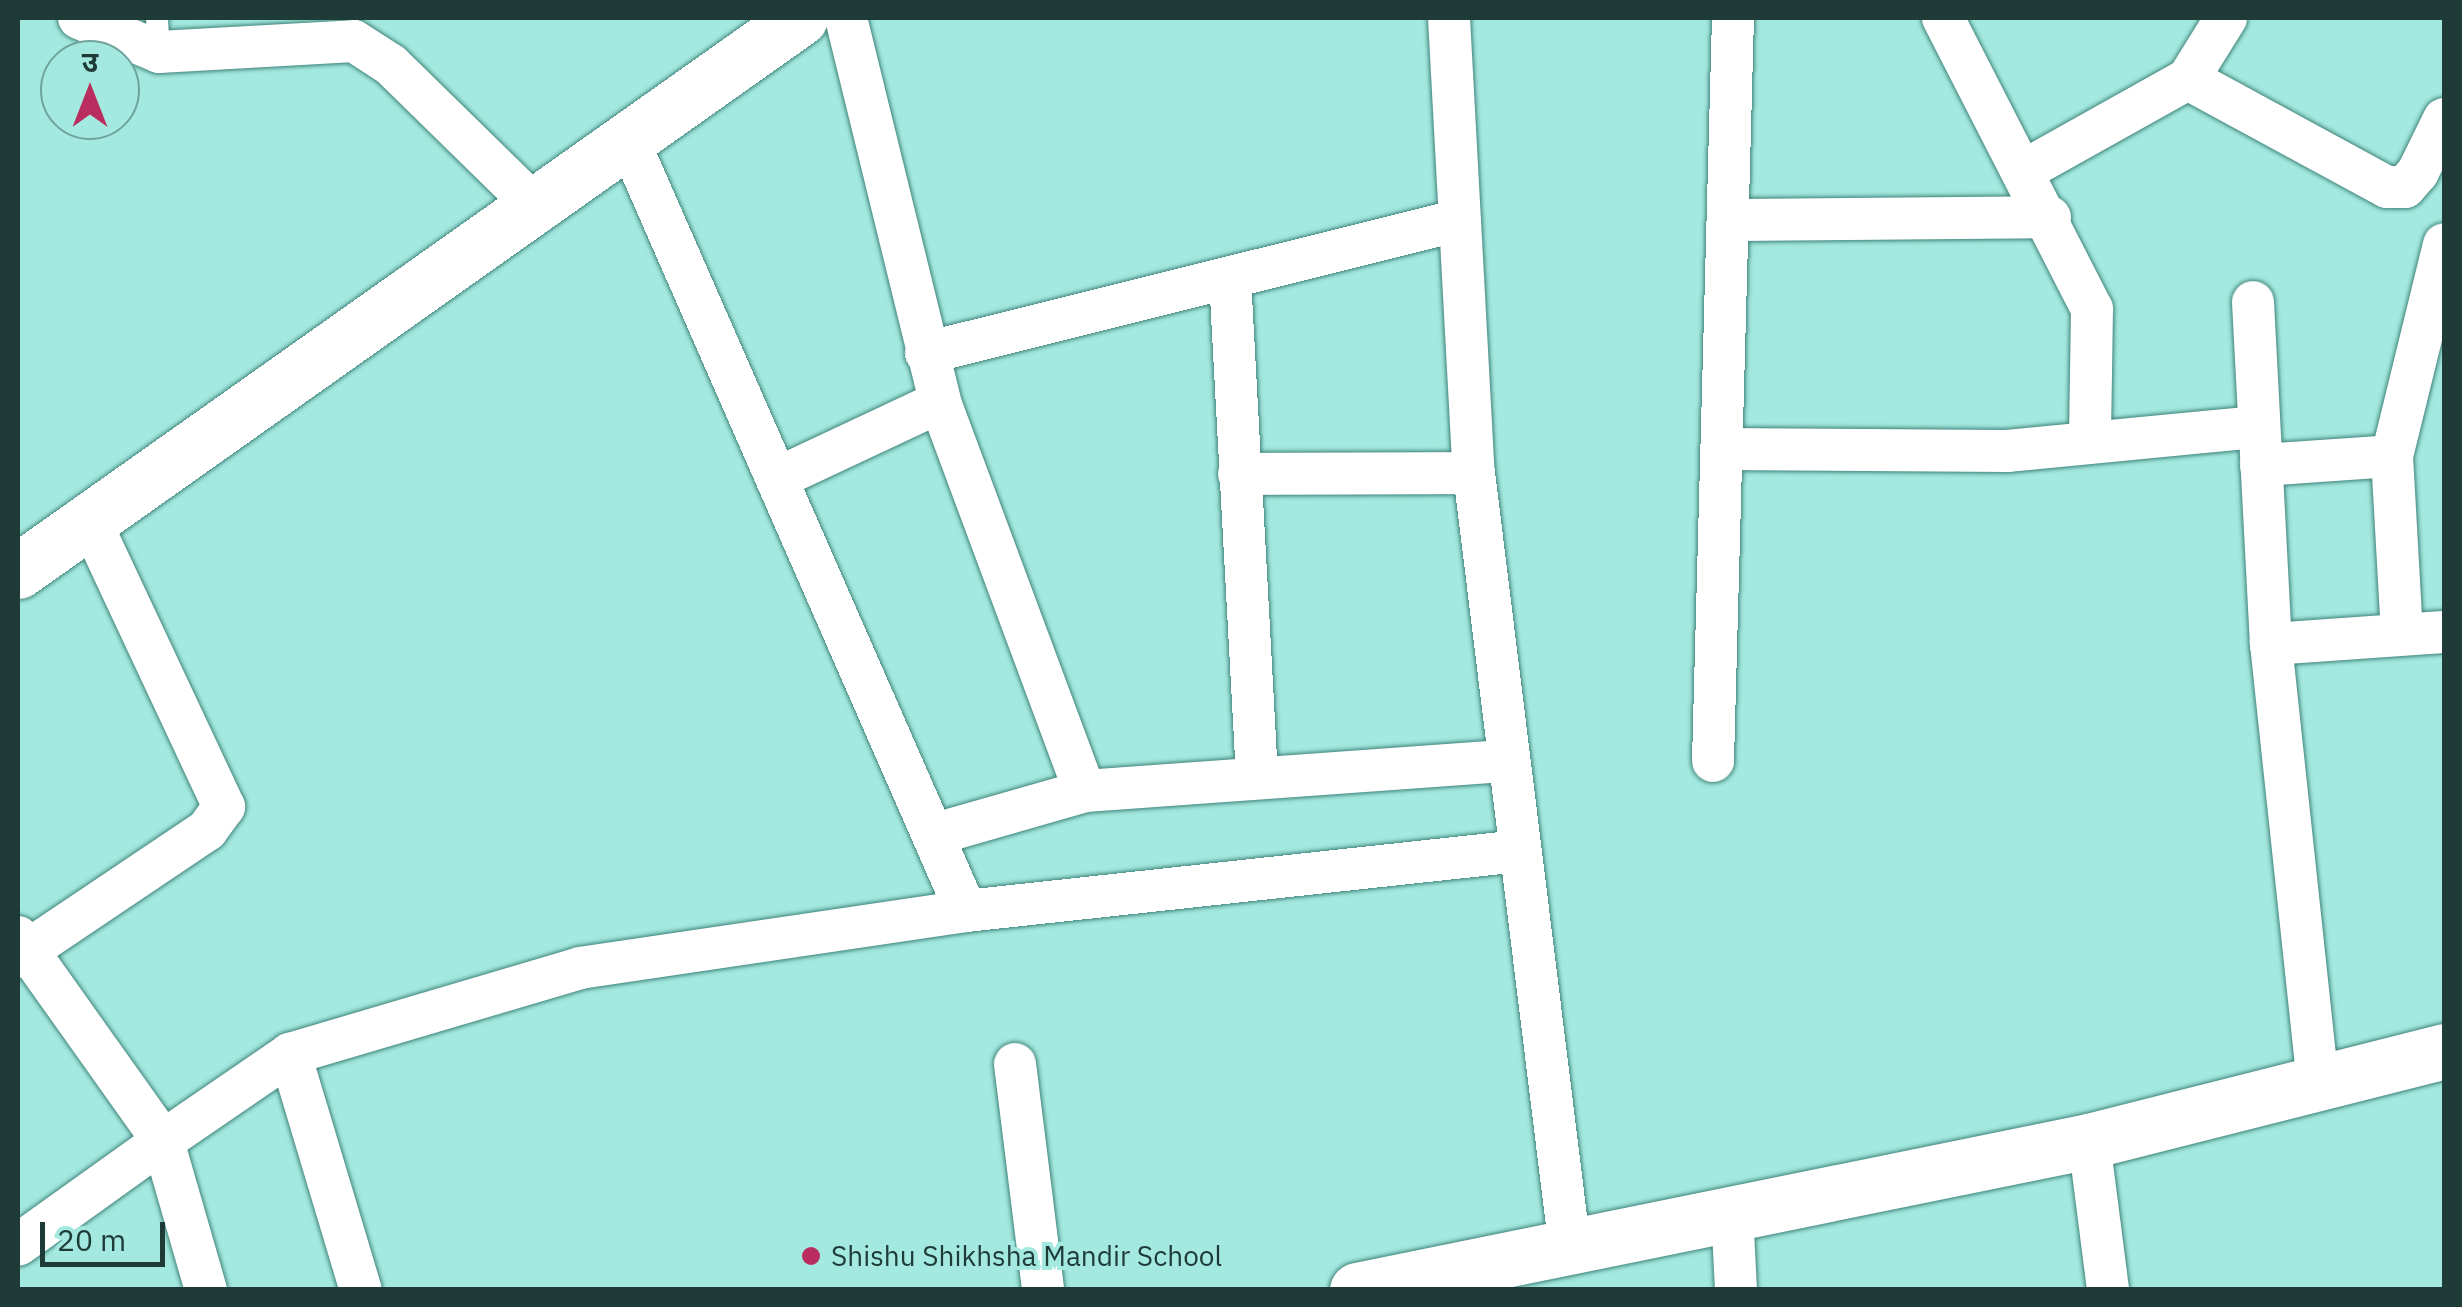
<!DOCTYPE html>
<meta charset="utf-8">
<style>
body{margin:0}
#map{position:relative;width:2462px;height:1307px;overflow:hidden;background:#a4e9df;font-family:"IBM Plex Sans","Noto Sans Devanagari",sans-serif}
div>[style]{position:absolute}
.roads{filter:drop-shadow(0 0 2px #3f837a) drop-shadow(0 0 2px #3f837a)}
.service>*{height:22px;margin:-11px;padding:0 11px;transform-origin:11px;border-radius:11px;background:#fff}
.minor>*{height:42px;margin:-21px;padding:0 21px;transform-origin:21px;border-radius:21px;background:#fff}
.secondary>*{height:55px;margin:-27.5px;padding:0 27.5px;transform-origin:27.5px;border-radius:27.5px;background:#fff}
.primary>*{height:55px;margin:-27.5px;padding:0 27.5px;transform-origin:27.5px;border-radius:27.5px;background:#fff}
.dots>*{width:28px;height:28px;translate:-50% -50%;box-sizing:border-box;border:5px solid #a4e9df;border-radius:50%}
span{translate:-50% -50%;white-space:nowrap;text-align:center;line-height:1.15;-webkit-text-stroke:8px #a4e9df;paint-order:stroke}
.poi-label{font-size:28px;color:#1f3b38}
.left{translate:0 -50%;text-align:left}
.frame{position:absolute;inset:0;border:20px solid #1f3b38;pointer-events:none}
.north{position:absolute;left:40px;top:40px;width:100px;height:100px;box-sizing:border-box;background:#a4e9df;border:2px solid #6fa39c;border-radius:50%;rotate:0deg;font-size:28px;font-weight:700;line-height:40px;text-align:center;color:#1f3b38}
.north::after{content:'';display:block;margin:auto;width:35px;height:45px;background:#ba2d5f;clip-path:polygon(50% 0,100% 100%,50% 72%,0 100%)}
.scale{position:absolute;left:40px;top:1222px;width:125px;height:45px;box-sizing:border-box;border:5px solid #1f3b38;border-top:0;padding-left:12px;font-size:30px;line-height:35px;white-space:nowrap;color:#1f3b38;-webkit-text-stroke:8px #a4e9df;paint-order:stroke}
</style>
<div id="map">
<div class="roads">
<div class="service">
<i style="left:157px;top:18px;width:34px;rotate:87deg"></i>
</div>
<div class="minor">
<i style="left:79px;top:18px;width:87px;rotate:23deg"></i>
<i style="left:159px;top:52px;width:195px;rotate:-3.2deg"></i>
<i style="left:354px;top:41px;width:44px;rotate:33deg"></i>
<i style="left:391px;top:65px;width:206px;rotate:44.4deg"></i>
<i style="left:846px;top:18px;width:395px;rotate:76.2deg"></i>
<i style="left:940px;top:402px;width:415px;rotate:69.6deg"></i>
<i style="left:1449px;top:18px;width:456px;rotate:86.9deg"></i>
<i style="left:1474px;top:473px;width:774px;rotate:82.95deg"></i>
<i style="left:1943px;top:18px;width:327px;rotate:62.9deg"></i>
<i style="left:2092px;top:309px;width:133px;rotate:90.9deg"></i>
<i style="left:2188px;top:79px;width:226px;rotate:28.5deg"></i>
<i style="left:2387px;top:187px;width:18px"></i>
<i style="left:2405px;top:187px;width:20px;rotate:-49deg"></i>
<i style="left:2418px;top:172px;width:59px;rotate:-63.9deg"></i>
<i style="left:2025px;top:170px;width:187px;rotate:-29.2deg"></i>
<i style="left:2188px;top:79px;width:72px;rotate:-58.1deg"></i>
<i style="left:1731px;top:220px;width:319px;rotate:-0.5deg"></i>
<i style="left:1230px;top:278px;width:499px;rotate:86.9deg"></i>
<i style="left:2253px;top:302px;width:342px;rotate:87deg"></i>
<i style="left:2271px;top:644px;width:440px;rotate:83.9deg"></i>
<i style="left:926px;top:353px;width:550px;rotate:-13.99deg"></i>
<i style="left:1723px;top:449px;width:284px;rotate:0.4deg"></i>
<i style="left:2007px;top:451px;width:252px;rotate:-5.5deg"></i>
<i style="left:2392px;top:456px;width:178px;rotate:86.8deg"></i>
<i style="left:2261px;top:465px;width:131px;rotate:-3.9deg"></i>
<i style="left:2392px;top:456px;width:218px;rotate:-76.2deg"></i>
<i style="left:1239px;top:474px;width:235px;rotate:-0.2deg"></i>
<i style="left:782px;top:476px;width:174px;rotate:-25.1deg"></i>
<i style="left:2271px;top:644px;width:173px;rotate:-4deg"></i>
<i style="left:1713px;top:761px;width:743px;rotate:-88.46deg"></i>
<i style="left:939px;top:833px;width:152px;rotate:-16deg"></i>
<i style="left:1085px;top:791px;width:423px;rotate:-4.1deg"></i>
<i style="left:966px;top:911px;width:556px;rotate:-6.19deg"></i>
<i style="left:18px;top:937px;width:250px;rotate:54.6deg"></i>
<i style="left:163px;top:1141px;width:178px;rotate:144.4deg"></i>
<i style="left:18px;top:957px;width:228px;rotate:-33.9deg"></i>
<i style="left:207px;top:830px;width:29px;rotate:-54deg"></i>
<i style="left:224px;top:807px;width:318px;rotate:-115.1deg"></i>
<i style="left:290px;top:1054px;width:246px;rotate:73.3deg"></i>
<i style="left:1015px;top:1064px;width:228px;rotate:82.9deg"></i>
<i style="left:2089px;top:1141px;width:150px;rotate:82.7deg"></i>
<i style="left:1732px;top:1211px;width:79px;rotate:87.1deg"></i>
<i style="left:206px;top:1290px;width:155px;rotate:-106.1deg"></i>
<i style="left:163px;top:1141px;width:154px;rotate:-34.4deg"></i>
<i style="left:290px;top:1054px;width:302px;rotate:-16.5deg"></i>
<i style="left:580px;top:968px;width:390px;rotate:-8.4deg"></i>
<i style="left:966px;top:911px;width:837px;rotate:-113.66deg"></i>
</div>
<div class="secondary">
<i style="left:18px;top:571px;width:958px;rotate:-35.27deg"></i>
</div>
<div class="primary">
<i style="left:1357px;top:1290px;width:747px;rotate:-11.51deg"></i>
<i style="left:2089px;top:1141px;width:366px;rotate:-14.2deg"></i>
</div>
</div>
<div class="dots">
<i style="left:811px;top:1256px;background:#ba2d5f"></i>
</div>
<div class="poi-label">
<span class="left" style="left:831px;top:1256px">Shishu Shikhsha Mandir School</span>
</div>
<div class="frame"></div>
<div class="north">उ</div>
<div class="scale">20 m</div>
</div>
